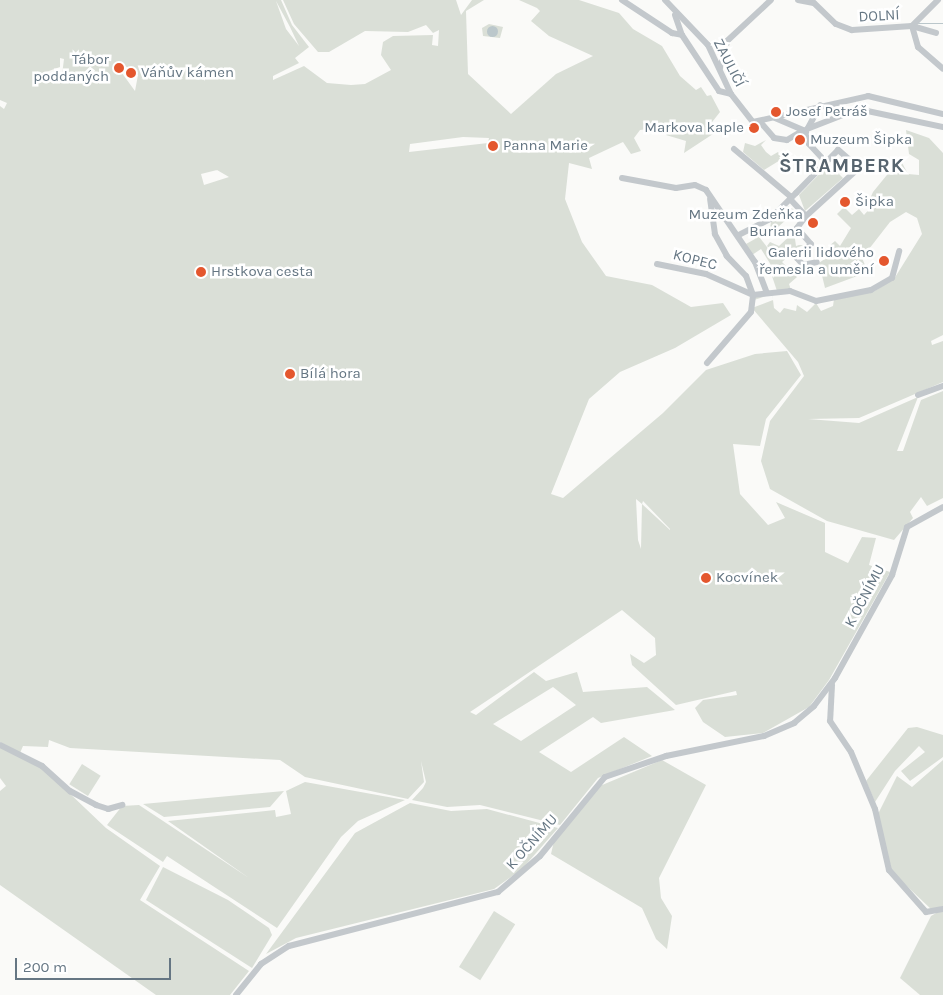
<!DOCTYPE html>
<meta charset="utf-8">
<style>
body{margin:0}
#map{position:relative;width:943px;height:995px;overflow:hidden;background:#fafaf8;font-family:Karla,sans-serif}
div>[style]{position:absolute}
.green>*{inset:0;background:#dadfd7;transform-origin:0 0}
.water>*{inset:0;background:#bbc7cb}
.round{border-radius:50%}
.stream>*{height:1px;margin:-0.5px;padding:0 0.5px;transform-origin:0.5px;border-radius:0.5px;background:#bbc7cb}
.street>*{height:6px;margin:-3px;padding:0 3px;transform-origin:3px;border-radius:3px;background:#c3c8cc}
.dots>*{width:14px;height:14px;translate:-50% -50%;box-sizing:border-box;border:2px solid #fff;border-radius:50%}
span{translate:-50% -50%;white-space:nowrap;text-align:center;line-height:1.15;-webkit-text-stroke:5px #fff;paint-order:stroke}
.street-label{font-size:15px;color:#657683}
.poi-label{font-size:15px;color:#657683}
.right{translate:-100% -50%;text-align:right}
.left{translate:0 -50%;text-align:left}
.district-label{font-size:20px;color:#57646e;font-weight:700;letter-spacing:1px}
.scale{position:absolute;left:15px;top:958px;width:156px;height:22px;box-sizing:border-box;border:2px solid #657683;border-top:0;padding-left:6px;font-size:15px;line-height:18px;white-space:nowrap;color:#657683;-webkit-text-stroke:4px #fff;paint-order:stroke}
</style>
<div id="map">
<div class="green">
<i style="clip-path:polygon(evenodd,0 0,281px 0,292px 25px,309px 47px,295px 58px,299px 63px,273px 76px,273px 80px,304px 66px,327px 83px,351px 85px,365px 84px,391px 70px,381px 55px,383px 42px,393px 36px,433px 35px,432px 45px,438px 46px,439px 30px,433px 33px,426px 25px,408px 32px,365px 31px,329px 52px,318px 52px,294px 24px,283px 0,456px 0,461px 15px,472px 0,484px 0,466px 11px,468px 74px,511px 114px,556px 74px,593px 56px,549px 36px,531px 21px,540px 11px,537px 8px,519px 0,579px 0,619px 13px,633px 29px,662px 46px,680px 76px,696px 90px,701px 87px,707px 96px,711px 95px,720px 112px,709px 126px,713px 134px,684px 153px,686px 141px,666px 135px,664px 127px,640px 130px,634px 138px,641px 151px,631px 154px,623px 142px,589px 158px,592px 169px,569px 163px,565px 199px,582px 242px,606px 276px,652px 285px,691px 307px,723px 303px,731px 315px,675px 348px,620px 372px,589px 399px,551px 494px,563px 498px,663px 413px,706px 370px,755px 354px,787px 351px,801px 375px,766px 419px,760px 446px,733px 444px,740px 494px,768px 525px,785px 518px,776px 502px,825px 523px,825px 552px,848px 563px,862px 537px,876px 538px,869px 565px,890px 572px,829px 680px,809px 707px,763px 733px,725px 737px,703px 722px,695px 708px,703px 700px,737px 695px,736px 691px,676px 705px,632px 665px,630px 654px,644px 663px,656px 655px,655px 638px,622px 610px,470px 712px,476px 715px,534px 672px,546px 681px,577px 672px,583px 692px,647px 687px,675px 710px,601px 723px,593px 717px,539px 752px,571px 772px,624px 737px,652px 756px,598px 778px,560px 825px,480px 805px,447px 807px,412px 800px,423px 788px,426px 782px,421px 761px,424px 782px,408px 799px,305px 777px,280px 760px,70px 748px,49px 740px,48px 747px,23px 746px,20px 753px,0 742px,0 106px,4px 109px,7px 103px,0 100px,0 0,276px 1px,290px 27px,299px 46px,286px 29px,276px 1px,0 0,60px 58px,64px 59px,62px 75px,53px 84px,46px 72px,60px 67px,60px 58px,0 0,124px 65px,138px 75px,135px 91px,119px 69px,124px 65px,0 0,463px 137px,489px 138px,488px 143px,409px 152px,410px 144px,463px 137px,0 0,217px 170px,229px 177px,204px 185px,201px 174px,217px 170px,0 0,636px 499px,642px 504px,641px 549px,638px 540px,636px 499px,0 0,643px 501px,670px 529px,670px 530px,642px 504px,643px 501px,0 0,553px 687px,576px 705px,521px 741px,493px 724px,553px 687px)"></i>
<i style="clip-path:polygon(489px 24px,503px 27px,500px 38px,483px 36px,482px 28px)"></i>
<i style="clip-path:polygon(906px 130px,929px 138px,943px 153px,943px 335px,931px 341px,932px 345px,943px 341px,943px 382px,859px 418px,808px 419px,859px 423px,918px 397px,897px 451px,903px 451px,921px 400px,943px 391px,943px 498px,927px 506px,921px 497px,910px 512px,913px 518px,894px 540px,827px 521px,770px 489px,761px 461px,770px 421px,804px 376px,798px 362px,752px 308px,773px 300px,772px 294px,751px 301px,753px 295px,772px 292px,774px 308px,780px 313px,784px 308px,796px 311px,797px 305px,807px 312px,816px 303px,821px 311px,833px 306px,834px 299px,873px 292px,894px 279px,922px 234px,917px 218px,906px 212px,890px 222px,862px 258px,868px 272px,825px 288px,819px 263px,833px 253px,828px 247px,835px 241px,840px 246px,851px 228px,837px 214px,844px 207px,852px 215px,859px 209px,864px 215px,873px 205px,869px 201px,873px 192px,900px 159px,908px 174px,919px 175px,919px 160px,909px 154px)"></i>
<i style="clip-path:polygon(766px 140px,761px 145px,766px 152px,771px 156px,778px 152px,782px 159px,764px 170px,743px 152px,745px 143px,755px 146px)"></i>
<i style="clip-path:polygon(829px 164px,843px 178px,805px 211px,799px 195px)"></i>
<i style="clip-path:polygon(788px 206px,796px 211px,769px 235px,771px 222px)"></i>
<i style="clip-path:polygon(754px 230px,770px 251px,781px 261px,767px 246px,770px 242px,779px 246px,794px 232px,796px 246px,799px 245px,803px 245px,793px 250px,796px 258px,789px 256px,782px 262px,797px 277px,789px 284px,791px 290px,777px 291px,771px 273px,763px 274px,771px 265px,761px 249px,752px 255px,746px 244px,755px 239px)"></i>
<i style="clip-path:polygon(917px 727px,943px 735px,943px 757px,910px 781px,901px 771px,925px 752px,919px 746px,895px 771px,875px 802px,866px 781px,908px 728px)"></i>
<i style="clip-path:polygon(0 746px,44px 769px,106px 828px,160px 866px,140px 900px,249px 971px,230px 995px,156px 995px,0 885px,0 791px,6px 786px,0 778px)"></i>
<i style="clip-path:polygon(662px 760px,706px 785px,659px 878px,661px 898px,672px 916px,667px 949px,656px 939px,642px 908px,551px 854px,554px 841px,595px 788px)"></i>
<i style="clip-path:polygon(943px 760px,943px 906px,932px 910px,892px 872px,878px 814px,897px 776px,912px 787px)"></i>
<i style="left:82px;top:764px;width:22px;height:24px;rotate:32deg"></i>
<i style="clip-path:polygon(305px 782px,405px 800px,358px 821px,341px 837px,277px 928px,167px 856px,163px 862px,107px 825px,122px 806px,139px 805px,249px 878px,168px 821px,275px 810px,276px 817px,291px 814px,286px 791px)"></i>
<i style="clip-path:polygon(284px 791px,270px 807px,218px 812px,164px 817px,143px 804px)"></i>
<i style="clip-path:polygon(410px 803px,451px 811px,487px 809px,558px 828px,522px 869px,494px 889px,296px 938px,266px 954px,355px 833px)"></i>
<i style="clip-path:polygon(163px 867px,228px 900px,269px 928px,272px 935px,252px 968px,146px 900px)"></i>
<i style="clip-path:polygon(943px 909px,943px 995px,920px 995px,900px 978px,931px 916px)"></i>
<i style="left:494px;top:911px;width:25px;height:66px;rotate:32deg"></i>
</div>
<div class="water">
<i class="round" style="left:486.5px;top:25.5px;width:11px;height:11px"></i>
</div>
<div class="stream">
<i style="left:918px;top:23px;width:25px"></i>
</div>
<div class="street">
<i style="left:622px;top:0;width:60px;rotate:33.4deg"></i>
<i style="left:672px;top:33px;width:10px;rotate:11deg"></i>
<i style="left:682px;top:35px;width:67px;rotate:56.5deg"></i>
<i style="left:719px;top:91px;width:12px;rotate:14deg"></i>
<i style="left:665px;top:0;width:62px;rotate:46.3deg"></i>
<i style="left:708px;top:45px;width:54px;rotate:64.9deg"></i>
<i style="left:731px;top:94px;width:36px;rotate:52deg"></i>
<i style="left:753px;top:122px;width:118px;rotate:-12.7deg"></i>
<i style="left:868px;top:96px;width:77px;rotate:13.5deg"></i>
<i style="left:798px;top:0;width:16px;rotate:11deg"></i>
<i style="left:814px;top:3px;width:30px;rotate:44deg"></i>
<i style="left:836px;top:24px;width:17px;rotate:21deg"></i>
<i style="left:852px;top:30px;width:60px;rotate:-3.8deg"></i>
<i style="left:912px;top:26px;width:25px;rotate:16deg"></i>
<i style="left:938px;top:0;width:37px;rotate:135deg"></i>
<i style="left:912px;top:26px;width:22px;rotate:74deg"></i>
<i style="left:918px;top:47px;width:33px;rotate:41deg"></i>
<i style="left:675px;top:15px;width:21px;rotate:71deg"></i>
<i style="left:720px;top:68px;width:28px;rotate:-75deg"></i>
<i style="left:727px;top:41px;width:60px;rotate:-43deg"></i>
<i style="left:775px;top:118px;width:33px;rotate:23deg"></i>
<i style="left:762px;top:124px;width:18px;rotate:49deg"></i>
<i style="left:774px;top:138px;width:13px;rotate:9deg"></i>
<i style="left:787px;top:140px;width:17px;rotate:-31deg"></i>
<i style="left:808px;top:128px;width:26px;rotate:-62deg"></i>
<i style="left:807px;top:129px;width:55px;rotate:-21.4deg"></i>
<i style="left:858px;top:109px;width:87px;rotate:12deg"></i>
<i style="left:806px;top:132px;width:12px;rotate:76deg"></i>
<i style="left:809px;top:144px;width:25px;rotate:47deg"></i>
<i style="left:734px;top:149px;width:73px;rotate:40deg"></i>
<i style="left:790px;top:196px;width:3px;rotate:90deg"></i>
<i style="left:790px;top:199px;width:23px;rotate:47deg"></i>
<i style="left:806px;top:216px;width:72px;rotate:-42.2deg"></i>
<i style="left:859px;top:168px;width:28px;rotate:-139deg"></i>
<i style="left:838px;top:150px;width:60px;rotate:134.3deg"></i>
<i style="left:796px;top:193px;width:37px;rotate:135deg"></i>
<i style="left:770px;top:219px;width:36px;rotate:153deg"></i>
<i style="left:622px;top:178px;width:55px;rotate:10.5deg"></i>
<i style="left:676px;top:188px;width:19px;rotate:-9deg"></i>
<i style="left:695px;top:185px;width:12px;rotate:24deg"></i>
<i style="left:706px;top:190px;width:87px;rotate:55.8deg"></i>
<i style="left:755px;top:262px;width:33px;rotate:69deg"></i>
<i style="left:806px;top:216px;width:15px;rotate:127deg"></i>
<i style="left:797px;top:228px;width:21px;rotate:49deg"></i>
<i style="left:811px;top:244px;width:20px;rotate:135deg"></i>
<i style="left:797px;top:258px;width:9px;rotate:49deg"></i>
<i style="left:803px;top:265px;width:14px;rotate:-12deg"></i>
<i style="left:657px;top:264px;width:50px;rotate:11.5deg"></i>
<i style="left:706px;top:274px;width:51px;rotate:24.1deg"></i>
<i style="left:753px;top:295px;width:20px;rotate:-110deg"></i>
<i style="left:746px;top:276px;width:28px;rotate:-134deg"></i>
<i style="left:727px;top:256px;width:25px;rotate:-119deg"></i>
<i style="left:715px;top:234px;width:35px;rotate:-98deg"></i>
<i style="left:707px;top:363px;width:67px;rotate:-49.2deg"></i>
<i style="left:751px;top:312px;width:17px;rotate:-83deg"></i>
<i style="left:753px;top:295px;width:37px;rotate:-6deg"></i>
<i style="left:790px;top:291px;width:28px;rotate:21deg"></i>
<i style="left:816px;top:301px;width:56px;rotate:-11.3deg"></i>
<i style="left:871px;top:290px;width:24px;rotate:-30deg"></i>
<i style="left:892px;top:278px;width:28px;rotate:-75deg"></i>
<i style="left:918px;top:395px;width:27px;rotate:-20deg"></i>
<i style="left:832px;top:685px;width:36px;rotate:93deg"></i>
<i style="left:830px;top:721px;width:37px;rotate:56deg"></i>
<i style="left:851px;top:752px;width:62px;rotate:67.2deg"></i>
<i style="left:875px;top:809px;width:63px;rotate:77.1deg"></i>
<i style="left:889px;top:870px;width:56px;rotate:48.6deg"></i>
<i style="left:926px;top:912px;width:17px;rotate:-10deg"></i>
<i style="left:0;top:745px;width:47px;rotate:26.6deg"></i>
<i style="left:42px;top:766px;width:38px;rotate:42deg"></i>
<i style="left:70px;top:791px;width:30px;rotate:28deg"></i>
<i style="left:96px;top:805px;width:13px;rotate:18deg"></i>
<i style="left:108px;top:809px;width:15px;rotate:-16deg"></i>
<i style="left:236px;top:995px;width:40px;rotate:-51deg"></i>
<i style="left:261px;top:964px;width:33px;rotate:-33deg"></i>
<i style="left:289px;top:946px;width:216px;rotate:-14.5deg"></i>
<i style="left:498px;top:892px;width:55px;rotate:-40.6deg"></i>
<i style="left:540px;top:856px;width:102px;rotate:-50.6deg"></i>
<i style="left:605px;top:777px;width:65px;rotate:-19deg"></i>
<i style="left:666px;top:756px;width:100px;rotate:-11.5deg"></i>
<i style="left:764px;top:736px;width:33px;rotate:-23deg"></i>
<i style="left:794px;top:723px;width:26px;rotate:-40deg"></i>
<i style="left:814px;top:706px;width:35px;rotate:-53deg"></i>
<i style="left:835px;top:678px;width:118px;rotate:-61deg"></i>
<i style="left:892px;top:575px;width:50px;rotate:-72.6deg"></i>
<i style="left:907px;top:527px;width:41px;rotate:-29.1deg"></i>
</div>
<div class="dots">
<i style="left:119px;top:68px;background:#e4572e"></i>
<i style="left:131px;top:73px;background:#e4572e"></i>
<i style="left:776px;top:112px;background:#e4572e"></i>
<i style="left:754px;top:128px;background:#e4572e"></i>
<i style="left:800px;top:140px;background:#e4572e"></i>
<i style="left:493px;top:146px;background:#e4572e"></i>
<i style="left:845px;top:202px;background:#e4572e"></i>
<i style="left:813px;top:223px;background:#e4572e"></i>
<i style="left:884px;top:261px;background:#e4572e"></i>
<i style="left:201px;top:272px;background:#e4572e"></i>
<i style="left:290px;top:374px;background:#e4572e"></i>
<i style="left:706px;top:578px;background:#e4572e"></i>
</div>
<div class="street-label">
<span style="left:879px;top:16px;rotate:-3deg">DOLNÍ</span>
<span style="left:729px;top:63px;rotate:63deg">ZAULIČÍ</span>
<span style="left:695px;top:260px;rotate:14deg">KOPEC</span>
<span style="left:865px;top:596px;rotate:-62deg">K OČNÍMU</span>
<span style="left:532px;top:842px;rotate:-48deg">K OČNÍMU</span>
</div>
<div class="poi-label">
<span class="right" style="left:109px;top:68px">Tábor<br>poddaných</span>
<span class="left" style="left:141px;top:73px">Váňův kámen</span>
<span class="left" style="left:786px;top:112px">Josef Petráš</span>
<span class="right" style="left:744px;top:128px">Markova kaple</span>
<span class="left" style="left:810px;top:140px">Muzeum Šipka</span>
<span class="left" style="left:503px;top:146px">Panna Marie</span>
<span class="left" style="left:855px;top:202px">Šipka</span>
<span class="right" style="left:803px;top:223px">Muzeum Zdeňka<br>Buriana</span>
<span class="right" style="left:874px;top:261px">Galerii lidového<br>řemesla a umění</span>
<span class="left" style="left:211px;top:272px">Hrstkova cesta</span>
<span class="left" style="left:300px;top:374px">Bílá hora</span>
<span class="left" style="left:716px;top:578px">Kocvínek</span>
</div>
<div class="district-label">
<span style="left:842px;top:165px">ŠTRAMBERK</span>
</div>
<div class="scale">200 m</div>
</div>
